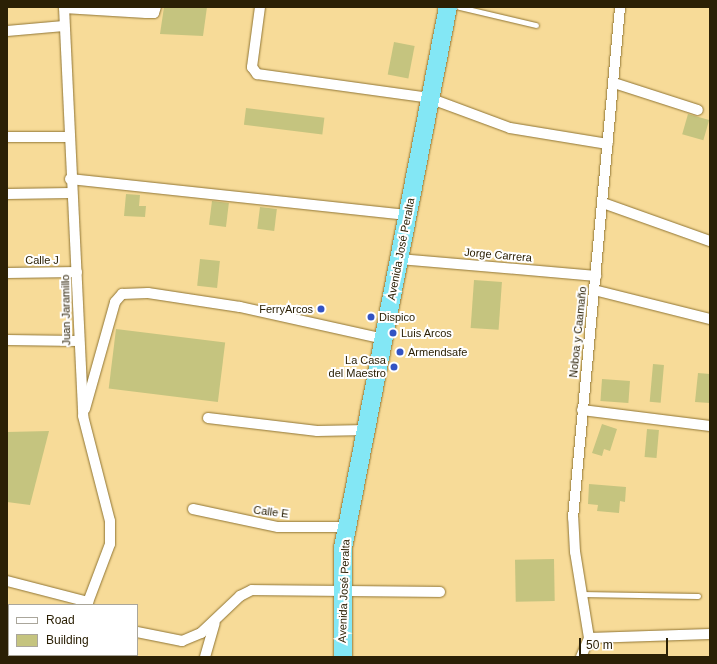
<!DOCTYPE html>
<meta charset="utf-8">
<style>
body{margin:0}
#map{position:relative;width:717px;height:664px;overflow:hidden;background:#f7db98;font-family:Arial,sans-serif}
div>[style]{position:absolute}
.building>*{inset:0;background:#c5c47f;transform-origin:0 0}
.roads{filter:drop-shadow(0 0 1px #907534) drop-shadow(0 0 1px #907534)}
.lane>*{height:5px;margin:-2.5px;padding:0 2.5px;transform-origin:2.5px;border-radius:2.5px;background:#fff}
.street>*{height:10px;margin:-5px;padding:0 5px;transform-origin:5px;border-radius:5px;background:#fff}
.highway>*{height:18px;margin:-9px;padding:0 9px;transform-origin:9px;border-radius:9px;background:#83e7f5}
.dots>*{width:11px;height:11px;translate:-50% -50%;box-sizing:border-box;border:2px solid #fff;border-radius:50%}
span{translate:-50% -50%;white-space:nowrap;text-align:center;line-height:1.15;-webkit-text-stroke:4px #fff;paint-order:stroke}
.street-label{font-size:11px;color:#2b2005}
.poi-label{font-size:11px;color:#2b2005}
.right{translate:-100% -50%;text-align:right}
.left{translate:0 -50%;text-align:left}
.frame{position:absolute;inset:0;border:8px solid #2b2005;pointer-events:none}
.legend{position:absolute;left:8px;top:604px;width:130px;height:52px;box-sizing:border-box;background:#fff;border:1px solid #aaa69b;margin:0;padding:5px 7px;list-style:none;font-size:12px;color:#2b2005}
.legend li{display:flex;align-items:center;gap:8px;height:20px}
.legend b{width:20px;border:1px solid #aaa69b}
.scale{position:absolute;left:579px;top:638px;width:89px;height:18px;box-sizing:border-box;border:2px solid #2b2005;border-top:0;padding-left:5px;font-size:12px;line-height:14px;white-space:nowrap;color:#2b2005;-webkit-text-stroke:3px #fff;paint-order:stroke}
</style>
<div id="map">
<div class="building">
<i style="clip-path:polygon(164px 7px,207px 7px,203px 36px,160px 34px)"></i>
<i style="left:394px;top:42px;width:21px;height:33px;rotate:11deg"></i>
<i style="left:246px;top:108px;width:79px;height:17px;rotate:7deg"></i>
<i style="left:688px;top:114px;width:22px;height:21px;rotate:16deg"></i>
<i style="clip-path:polygon(126px 194px,140px 195px,139px 206px,146px 206px,145px 217px,124px 216px)"></i>
<i style="left:212px;top:201px;width:17px;height:24px;rotate:7deg"></i>
<i style="left:260px;top:207px;width:17px;height:22px;rotate:7deg"></i>
<i style="left:200px;top:259px;width:20px;height:27px;rotate:6deg"></i>
<i style="left:474px;top:280px;width:28px;height:48px;rotate:4deg"></i>
<i style="left:116px;top:329px;width:110px;height:60px;rotate:7deg"></i>
<i style="left:653px;top:364px;width:11px;height:38px;rotate:5deg"></i>
<i style="clip-path:polygon(698px 373px,710px 374px,710px 403px,695px 402px)"></i>
<i style="left:602px;top:379px;width:28px;height:22px;rotate:4deg"></i>
<i style="clip-path:polygon(602px 424px,617px 429px,610px 451px,604px 449px,602px 456px,592px 453px)"></i>
<i style="left:647px;top:429px;width:12px;height:28px;rotate:5deg"></i>
<i style="clip-path:polygon(49px 431px,30px 505px,7px 502px,7px 432px)"></i>
<i style="clip-path:polygon(589px 484px,626px 487px,625px 502px,620px 501px,619px 513px,597px 511px,598px 505px,588px 504px)"></i>
<i style="left:554px;top:559px;width:42px;height:39px;rotate:89deg"></i>
</div>
<div class="roads">
<div class="lane">
<i style="left:459px;top:7px;width:79px;rotate:13.2deg"></i>
<i style="left:581px;top:594px;width:117px;rotate:1deg"></i>
</div>
<div class="street">
<i style="left:64px;top:7px;width:409px;rotate:87.3deg"></i>
<i style="left:83px;top:416px;width:108px;rotate:75.6deg"></i>
<i style="left:110px;top:521px;width:23px;rotate:90deg"></i>
<i style="left:110px;top:544px;width:65px;rotate:110.7deg"></i>
<i style="left:260px;top:7px;width:61px;rotate:97.6deg"></i>
<i style="left:252px;top:67px;width:9px;rotate:54deg"></i>
<i style="left:257px;top:74px;width:174px;rotate:7.9deg"></i>
<i style="left:429px;top:98px;width:86px;rotate:20.3deg"></i>
<i style="left:510px;top:128px;width:99px;rotate:9.3deg"></i>
<i style="left:64px;top:8px;width:82px;rotate:3.5deg"></i>
<i style="left:146px;top:13px;width:8px"></i>
<i style="left:154px;top:13px;width:6px;rotate:-72deg"></i>
<i style="left:7px;top:31px;width:57px;rotate:-5deg"></i>
<i style="left:614px;top:83px;width:88px;rotate:17.8deg"></i>
<i style="left:7px;top:137px;width:61px"></i>
<i style="left:70px;top:179px;width:339px;rotate:6.1deg"></i>
<i style="left:7px;top:194px;width:64px;rotate:-0.9deg"></i>
<i style="left:603px;top:203px;width:114px;rotate:19.6deg"></i>
<i style="left:399px;top:259px;width:198px;rotate:4.9deg"></i>
<i style="left:7px;top:273px;width:70px;rotate:-0.8deg"></i>
<i style="left:594px;top:290px;width:120px;rotate:14deg"></i>
<i style="left:7px;top:340px;width:71px;rotate:0.8deg"></i>
<i style="left:85px;top:409px;width:111px;rotate:-74.3deg"></i>
<i style="left:115px;top:302px;width:11px;rotate:-49deg"></i>
<i style="left:122px;top:294px;width:26px;rotate:-2deg"></i>
<i style="left:148px;top:293px;width:93px;rotate:8.7deg"></i>
<i style="left:240px;top:307px;width:148px;rotate:12.5deg"></i>
<i style="left:582px;top:410px;width:129px;rotate:7.1deg"></i>
<i style="left:208px;top:418px;width:110px;rotate:6.8deg"></i>
<i style="left:317px;top:431px;width:50px;rotate:-1.1deg"></i>
<i style="left:193px;top:509px;width:87px;rotate:12deg"></i>
<i style="left:278px;top:527px;width:69px"></i>
<i style="left:7px;top:581px;width:84px;rotate:14.5deg"></i>
<i style="left:137px;top:632px;width:46px;rotate:11.3deg"></i>
<i style="left:182px;top:641px;width:21px;rotate:-23deg"></i>
<i style="left:201px;top:633px;width:54px;rotate:-43.5deg"></i>
<i style="left:240px;top:596px;width:13px;rotate:-27deg"></i>
<i style="left:252px;top:590px;width:188px;rotate:0.6deg"></i>
<i style="left:589px;top:638px;width:121px;rotate:-1.9deg"></i>
<i style="left:67px;top:657px;width:2px;rotate:-63deg"></i>
<i style="left:205px;top:657px;width:35px;rotate:-74deg"></i>
<i style="left:581px;top:657px;width:21px;rotate:-67deg"></i>
<i style="left:589px;top:638px;width:87px;rotate:-99.2deg"></i>
<i style="left:575px;top:552px;width:34px;rotate:-93deg"></i>
<i style="left:573px;top:518px;width:513px;rotate:-84.74deg"></i>
</div>
<div class="highway">
<i style="left:343px;top:657px;width:109px;rotate:-90deg"></i>
<i style="left:343px;top:548px;width:551px;rotate:-79.02deg"></i>
</div>
</div>
<div class="dots">
<i style="left:321px;top:309px;background:#3353c3"></i>
<i style="left:371px;top:317px;background:#3353c3"></i>
<i style="left:393px;top:333px;background:#3353c3"></i>
<i style="left:400px;top:352px;background:#3353c3"></i>
<i style="left:394px;top:367px;background:#3353c3"></i>
</div>
<div class="street-label">
<span style="left:401px;top:249px;rotate:-79deg">Avenida José Peralta</span>
<span style="left:498px;top:255px;rotate:5deg">Jorge Carrera</span>
<span style="left:42px;top:260px">Calle J</span>
<span style="left:66px;top:310px;rotate:-91deg">Juan Jaramillo</span>
<span style="left:578px;top:332px;rotate:-84deg">Noboa y Caamaño</span>
<span style="left:271px;top:512px;rotate:7deg">Calle E</span>
<span style="left:344px;top:591px;rotate:-88deg">Avenida José Peralta</span>
</div>
<div class="poi-label">
<span class="right" style="left:313px;top:309px">FerryArcos</span>
<span class="left" style="left:379px;top:317px">Dispico</span>
<span class="left" style="left:401px;top:333px">Luis Arcos</span>
<span class="left" style="left:408px;top:352px">Armendsafe</span>
<span class="right" style="left:386px;top:367px">La Casa<br>del Maestro</span>
</div>
<div class="frame"></div>
<ul class="legend">
<li><b style="height:5px;background:#fff"></b>Road</li>
<li><b style="height:11px;background:#c5c47f"></b>Building</li>
</ul>
<div class="scale">50 m</div>
</div>
